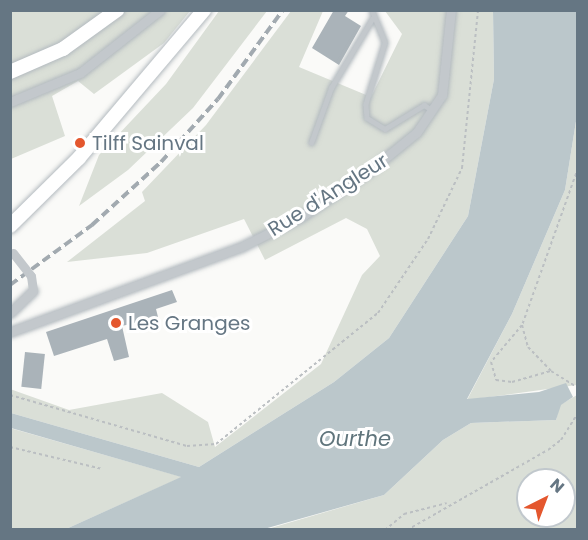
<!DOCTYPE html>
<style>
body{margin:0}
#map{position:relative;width:588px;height:540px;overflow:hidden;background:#fafaf8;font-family:Poppins,sans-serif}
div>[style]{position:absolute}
.green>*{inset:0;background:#dadfd7}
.water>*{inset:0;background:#bbc7cb}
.building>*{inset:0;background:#aab3b9;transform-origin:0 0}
.path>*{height:2px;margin-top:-1px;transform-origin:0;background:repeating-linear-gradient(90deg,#bbbfc2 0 3px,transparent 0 6px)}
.roads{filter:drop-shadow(0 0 2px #b3babf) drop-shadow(0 0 2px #b3babf)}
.lane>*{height:4.5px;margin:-2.25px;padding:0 2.25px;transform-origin:2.25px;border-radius:2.25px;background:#c3c8cc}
.street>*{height:9px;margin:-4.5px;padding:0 4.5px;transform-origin:4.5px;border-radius:4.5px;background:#c3c8cc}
.secondary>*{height:14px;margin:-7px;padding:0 7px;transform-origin:7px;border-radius:7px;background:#fff}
.rail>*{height:4px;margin-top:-2px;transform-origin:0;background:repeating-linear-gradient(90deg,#a2aab0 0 9px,transparent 0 13.5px)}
.street-bridge>*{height:9px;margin:-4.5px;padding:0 4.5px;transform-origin:4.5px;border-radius:4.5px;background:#c3c8cc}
.dots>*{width:16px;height:16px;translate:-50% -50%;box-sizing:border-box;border:3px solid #fff;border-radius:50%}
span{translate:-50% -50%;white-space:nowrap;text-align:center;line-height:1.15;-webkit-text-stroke:6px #fff;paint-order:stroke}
.poi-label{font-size:20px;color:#657683}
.left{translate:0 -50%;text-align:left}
.street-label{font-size:20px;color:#657683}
.water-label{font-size:21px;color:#60757c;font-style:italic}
.frame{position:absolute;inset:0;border:12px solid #657683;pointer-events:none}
.north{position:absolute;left:516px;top:468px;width:60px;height:60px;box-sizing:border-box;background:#fff;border:2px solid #c1c8cd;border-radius:50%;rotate:42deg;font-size:16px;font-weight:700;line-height:24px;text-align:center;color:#657683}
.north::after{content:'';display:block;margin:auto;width:21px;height:27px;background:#e4572e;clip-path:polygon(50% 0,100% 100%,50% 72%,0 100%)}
</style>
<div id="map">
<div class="green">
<i style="clip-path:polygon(11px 11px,190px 11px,164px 43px,94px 94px,78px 81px,52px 96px,65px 136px,11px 159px)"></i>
<i style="clip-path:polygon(219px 11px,267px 11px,193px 108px,128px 170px,79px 206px,99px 155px,166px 84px)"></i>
<i style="clip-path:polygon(291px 11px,323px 11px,299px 67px,371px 97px,402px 34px,385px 11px,493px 11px,494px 79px,468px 216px,389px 338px,334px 382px,199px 467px,11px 413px,10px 389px,69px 410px,162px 393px,208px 422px,215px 447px,321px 364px,362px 275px,380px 256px,367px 229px,346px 218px,265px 260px,244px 219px,147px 253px,67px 262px,145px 201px,142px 192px,206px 125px)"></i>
<i style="clip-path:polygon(577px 115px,577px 385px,467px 400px,512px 314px,565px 190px)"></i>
<i style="clip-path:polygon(evenodd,577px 395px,577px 529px,264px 530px,384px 495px,443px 440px,471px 423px,556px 420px,560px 405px,577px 395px,528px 480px,564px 480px,564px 516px,528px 516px,528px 480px)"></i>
<i style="clip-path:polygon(10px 428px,182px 477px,66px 529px,11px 529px)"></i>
</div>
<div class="water">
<i style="clip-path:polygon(493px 11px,577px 11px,577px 115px,565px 190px,512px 314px,467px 399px,539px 392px,566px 383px,573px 397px,561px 405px,556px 420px,471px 423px,443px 440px,384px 495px,264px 529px,66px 529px,181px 477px,11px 428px,11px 413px,199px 467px,334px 382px,389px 338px,468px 216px,494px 79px)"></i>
</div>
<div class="building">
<i style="clip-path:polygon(334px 10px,349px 10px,345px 16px,361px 26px,339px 65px,312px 48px)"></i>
<i style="clip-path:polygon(172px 290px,177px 302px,156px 309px,158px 317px,122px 326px,129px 357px,114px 361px,107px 339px,54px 356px,46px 332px)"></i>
<i style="left:25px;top:352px;width:20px;height:35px;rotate:6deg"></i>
</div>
<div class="path">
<i style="left:578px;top:168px;width:167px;rotate:109.6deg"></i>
<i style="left:522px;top:325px;width:48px;rotate:130deg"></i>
<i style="left:491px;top:362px;width:19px;rotate:74deg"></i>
<i style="left:496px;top:380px;width:16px;rotate:7deg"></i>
<i style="left:512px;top:382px;width:41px;rotate:-15.8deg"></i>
<i style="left:551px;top:371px;width:32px;rotate:32deg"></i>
<i style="left:522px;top:325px;width:23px;rotate:75deg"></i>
<i style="left:528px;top:347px;width:33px;rotate:46deg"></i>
<i style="left:10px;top:395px;width:184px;rotate:16.1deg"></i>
<i style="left:187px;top:446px;width:29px;rotate:-4deg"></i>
<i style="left:216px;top:444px;width:208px;rotate:-39deg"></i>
<i style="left:378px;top:313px;width:89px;rotate:-56deg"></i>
<i style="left:428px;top:239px;width:79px;rotate:-64.4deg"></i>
<i style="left:462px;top:168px;width:159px;rotate:-84.2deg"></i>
<i style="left:10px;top:447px;width:95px;rotate:13.4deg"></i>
<i style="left:385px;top:530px;width:25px;rotate:-40deg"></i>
<i style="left:404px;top:514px;width:44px;rotate:-14.3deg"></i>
<i style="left:407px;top:530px;width:162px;rotate:-29.6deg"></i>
<i style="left:548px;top:450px;width:16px;rotate:-38deg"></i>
<i style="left:561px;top:440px;width:32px;rotate:-58deg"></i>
</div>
<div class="roads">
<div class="lane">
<i style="left:372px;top:10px;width:35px;rotate:68deg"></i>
<i style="left:385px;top:43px;width:64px;rotate:107.3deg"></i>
<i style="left:366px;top:104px;width:14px;rotate:86deg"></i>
<i style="left:367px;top:118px;width:21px;rotate:31deg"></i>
<i style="left:385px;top:129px;width:46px;rotate:-31.6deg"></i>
<i style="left:424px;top:105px;width:9px;rotate:32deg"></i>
<i style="left:311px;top:143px;width:59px;rotate:-70deg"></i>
<i style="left:331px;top:88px;width:80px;rotate:-59.3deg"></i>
</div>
<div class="street">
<i style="left:10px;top:102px;width:76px;rotate:-22.5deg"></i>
<i style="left:80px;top:73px;width:102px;rotate:-38.2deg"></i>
<i style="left:10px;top:313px;width:32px;rotate:-44deg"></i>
<i style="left:10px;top:332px;width:246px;rotate:-20.2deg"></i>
<i style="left:241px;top:247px;width:67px;rotate:-26.6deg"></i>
<i style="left:301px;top:217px;width:81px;rotate:-33.9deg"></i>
<i style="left:368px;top:172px;width:63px;rotate:-39.2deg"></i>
<i style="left:417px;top:132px;width:45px;rotate:-56deg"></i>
<i style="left:442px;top:95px;width:85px;rotate:-84deg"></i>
</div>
<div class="secondary">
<i style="left:10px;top:72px;width:58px;rotate:-23.5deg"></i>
<i style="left:63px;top:49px;width:67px;rotate:-35.8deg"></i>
<i style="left:10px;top:226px;width:97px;rotate:-44.6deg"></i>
<i style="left:79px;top:158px;width:194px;rotate:-49.8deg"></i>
</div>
</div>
<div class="rail">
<i style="left:10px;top:285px;width:102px;rotate:-36.2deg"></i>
<i style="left:92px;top:225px;width:93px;rotate:-42.4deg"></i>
<i style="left:161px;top:162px;width:85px;rotate:-47.9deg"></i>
<i style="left:218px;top:99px;width:110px;rotate:-53.9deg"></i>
</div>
<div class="street-bridge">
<i style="left:13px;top:253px;width:29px;rotate:52deg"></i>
<i style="left:31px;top:276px;width:15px;rotate:82deg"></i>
</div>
<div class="dots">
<i style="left:80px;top:143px;background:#e4572e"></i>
<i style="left:116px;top:323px;background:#e4572e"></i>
</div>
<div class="poi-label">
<span class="left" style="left:92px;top:143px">Tilff Sainval</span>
<span class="left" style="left:128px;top:323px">Les Granges</span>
</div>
<div class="street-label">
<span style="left:328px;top:195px;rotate:-32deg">Rue d'Angleur</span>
</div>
<div class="water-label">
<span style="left:355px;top:439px">Ourthe</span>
</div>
<div class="frame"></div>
<div class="north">N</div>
</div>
